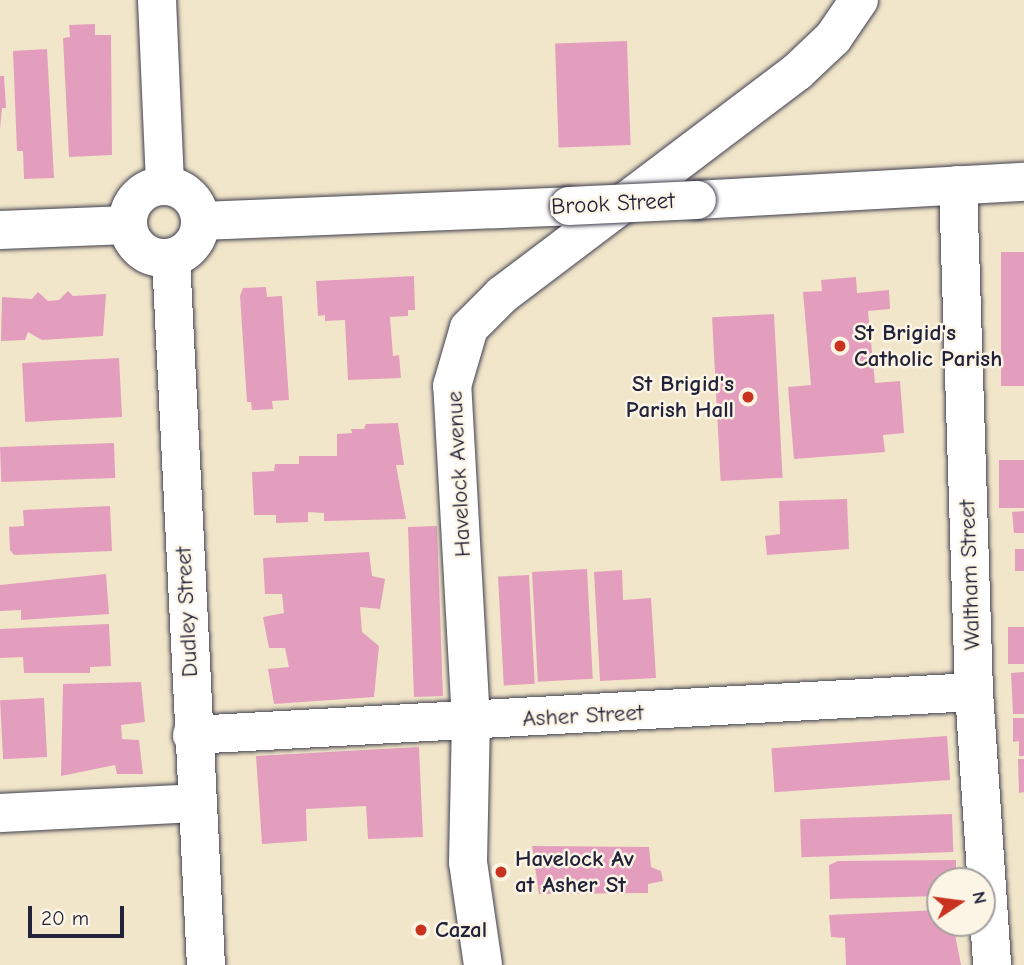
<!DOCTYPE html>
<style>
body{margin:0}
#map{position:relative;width:1024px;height:965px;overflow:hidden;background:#f1e6c9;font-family:"Comic Neue",sans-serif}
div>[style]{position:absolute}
.building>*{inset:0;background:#e49ebd;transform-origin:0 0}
.roads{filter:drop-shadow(0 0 2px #413f50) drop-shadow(0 0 2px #413f50)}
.minor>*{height:38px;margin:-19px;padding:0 19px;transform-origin:19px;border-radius:19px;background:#fff}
.minor>.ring{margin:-19px;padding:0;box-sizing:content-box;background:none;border:38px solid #fff;border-radius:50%}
.bridges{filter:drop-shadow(0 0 2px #413f50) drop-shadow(0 0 2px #413f50)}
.minor-bridge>*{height:38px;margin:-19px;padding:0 19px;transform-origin:19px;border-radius:19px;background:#fff}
.dots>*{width:19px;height:19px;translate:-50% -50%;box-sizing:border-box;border:4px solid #fcf5e5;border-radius:50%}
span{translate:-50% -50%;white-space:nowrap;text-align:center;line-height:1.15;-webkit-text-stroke:5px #fcf5e5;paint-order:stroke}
.street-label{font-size:23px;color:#22223b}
.poi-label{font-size:23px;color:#22223b;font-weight:700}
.left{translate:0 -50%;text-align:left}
.right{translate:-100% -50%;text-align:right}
.north{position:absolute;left:926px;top:867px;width:70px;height:70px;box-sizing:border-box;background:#fcf5e5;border:2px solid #a5a1a1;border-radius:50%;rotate:77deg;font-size:19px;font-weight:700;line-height:28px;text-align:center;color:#22223b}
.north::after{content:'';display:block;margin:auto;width:24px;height:32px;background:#c8321e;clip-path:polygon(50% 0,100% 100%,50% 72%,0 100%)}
.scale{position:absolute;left:28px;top:906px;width:96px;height:32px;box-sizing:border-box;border:4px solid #22223b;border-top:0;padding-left:9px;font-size:21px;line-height:24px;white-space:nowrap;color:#22223b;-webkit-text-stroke:5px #fcf5e5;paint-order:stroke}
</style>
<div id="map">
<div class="building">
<i style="clip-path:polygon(95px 24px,95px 35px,111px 35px,112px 155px,69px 157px,63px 38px,70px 37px,69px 25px)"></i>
<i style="left:627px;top:41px;width:104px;height:72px;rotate:88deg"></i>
<i style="clip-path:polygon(47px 49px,54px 178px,24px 179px,23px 151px,17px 151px,13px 51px)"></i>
<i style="clip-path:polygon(0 76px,4px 76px,6px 108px,2px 108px,0 129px)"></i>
<i style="left:1001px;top:252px;width:23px;height:134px"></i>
<i style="clip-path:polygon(414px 276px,415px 310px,408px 310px,408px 316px,390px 317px,393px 356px,399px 355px,401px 378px,348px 380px,345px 320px,325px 321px,325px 315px,318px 316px,316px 281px)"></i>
<i style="clip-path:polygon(856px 277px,857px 293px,889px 290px,890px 309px,868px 311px,875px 383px,900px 381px,904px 433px,883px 435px,885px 452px,794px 459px,788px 387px,811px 385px,803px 292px,822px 291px,821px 280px)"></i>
<i style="clip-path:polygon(266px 287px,267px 297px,282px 296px,289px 400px,272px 401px,273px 409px,252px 410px,251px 402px,247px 402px,240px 296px,243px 288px)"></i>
<i style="clip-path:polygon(68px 291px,73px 296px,106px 294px,103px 336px,42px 340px,28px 332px,25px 340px,1px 341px,2px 297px,32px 299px,38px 292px,48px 301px,59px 300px)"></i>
<i style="left:774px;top:314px;width:164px;height:62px;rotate:87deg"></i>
<i style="left:119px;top:358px;width:59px;height:97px;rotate:87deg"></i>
<i style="clip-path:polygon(398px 423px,404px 465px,396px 465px,406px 519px,324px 521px,324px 513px,308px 512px,308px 522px,276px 523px,276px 515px,254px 515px,252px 472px,274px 471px,275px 464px,299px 464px,299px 456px,337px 456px,337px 434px,352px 433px,351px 429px,364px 429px,366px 424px)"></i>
<i style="left:114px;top:443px;width:35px;height:114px;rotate:88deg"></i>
<i style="left:1024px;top:460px;width:48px;height:25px;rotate:90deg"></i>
<i style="clip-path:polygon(847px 499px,849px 549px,767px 555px,765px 536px,780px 534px,779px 501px)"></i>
<i style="clip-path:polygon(110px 506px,112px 551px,14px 555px,10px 550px,9px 527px,24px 526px,23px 510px)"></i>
<i style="clip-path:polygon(1024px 511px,1024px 533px,1014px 533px,1012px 512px)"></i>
<i style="left:437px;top:526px;width:170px;height:29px;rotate:88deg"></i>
<i style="left:1015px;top:549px;width:9px;height:22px"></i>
<i style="clip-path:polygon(369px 552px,372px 576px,385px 579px,380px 609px,360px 607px,362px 632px,379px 646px,374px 697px,274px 704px,268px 669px,289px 667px,285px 648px,269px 648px,263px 617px,284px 613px,282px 594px,265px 594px,263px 558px)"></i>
<i style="left:587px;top:569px;width:110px;height:55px;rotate:87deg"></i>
<i style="clip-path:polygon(622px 570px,623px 600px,651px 598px,656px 678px,600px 681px,594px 572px)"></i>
<i style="clip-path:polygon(106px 574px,109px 614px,21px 620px,21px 610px,0 611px,0 585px)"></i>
<i style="left:529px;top:575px;width:109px;height:31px;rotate:87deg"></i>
<i style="clip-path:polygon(109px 624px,111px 666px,90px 667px,90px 673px,24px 673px,23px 657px,0 658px,0 629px)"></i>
<i style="left:1024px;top:627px;width:37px;height:16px;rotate:90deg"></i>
<i style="clip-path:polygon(1024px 672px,1024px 714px,1013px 714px,1011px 673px)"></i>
<i style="clip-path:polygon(141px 682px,145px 722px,121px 725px,122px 739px,139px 740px,143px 774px,117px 774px,115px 765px,61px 776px,63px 684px)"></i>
<i style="left:44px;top:698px;width:59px;height:44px;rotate:87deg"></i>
<i style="clip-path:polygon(1013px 718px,1024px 718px,1024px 756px,1019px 756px,1019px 741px,1013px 742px)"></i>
<i style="left:947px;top:736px;width:44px;height:176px;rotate:86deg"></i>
<i style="clip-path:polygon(419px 747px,423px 837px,368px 839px,366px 806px,306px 809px,307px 841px,262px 844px,256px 756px)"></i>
<i style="clip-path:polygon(1018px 759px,1024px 759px,1024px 792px,1019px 793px)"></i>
<i style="left:952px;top:814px;width:38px;height:152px;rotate:88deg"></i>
<i style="clip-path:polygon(532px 846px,649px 847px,651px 867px,661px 871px,663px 881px,648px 884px,648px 893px,539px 894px)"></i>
<i style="clip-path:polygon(956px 860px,956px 881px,940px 881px,940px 896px,830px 899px,829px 865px,838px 861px)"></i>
<i style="clip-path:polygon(940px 910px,940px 923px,959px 923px,954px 929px,961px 965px,846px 965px,845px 938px,831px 937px,829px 915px)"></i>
</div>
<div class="roads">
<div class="minor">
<i style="left:157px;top:0;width:185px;rotate:87.5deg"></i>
<i style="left:958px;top:185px;width:507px;rotate:88.19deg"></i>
<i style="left:974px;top:692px;width:274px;rotate:86.2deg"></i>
<i class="ring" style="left:128px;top:186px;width:34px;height:34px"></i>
<i style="left:697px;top:200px;width:327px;rotate:-3.2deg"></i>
<i style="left:201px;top:221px;width:368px;rotate:-2.3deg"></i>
<i style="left:0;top:230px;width:128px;rotate:-2.2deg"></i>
<i style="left:171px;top:258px;width:708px;rotate:87.17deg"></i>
<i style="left:192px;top:735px;width:783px;rotate:-3.15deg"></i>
<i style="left:0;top:813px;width:196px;rotate:-2.9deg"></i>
<i style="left:483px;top:965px;width:104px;rotate:-98.3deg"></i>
<i style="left:468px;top:862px;width:141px;rotate:-88.8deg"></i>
<i style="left:471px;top:721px;width:336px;rotate:-93.2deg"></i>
<i style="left:452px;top:386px;width:60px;rotate:-73.7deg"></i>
<i style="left:469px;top:328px;width:47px;rotate:-45deg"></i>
<i style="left:502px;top:295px;width:370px;rotate:-37.1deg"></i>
<i style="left:797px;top:72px;width:50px;rotate:-43.4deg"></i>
<i style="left:833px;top:38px;width:46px;rotate:-55.6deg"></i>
</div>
</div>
<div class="bridges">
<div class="minor-bridge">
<i style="left:569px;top:206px;width:128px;rotate:-2.7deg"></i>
</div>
</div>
<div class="dots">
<i style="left:840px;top:346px;background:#c8321e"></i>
<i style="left:748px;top:397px;background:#c8321e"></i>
<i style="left:501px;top:872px;background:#c8321e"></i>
<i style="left:421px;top:930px;background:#c8321e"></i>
</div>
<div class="street-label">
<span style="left:613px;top:204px;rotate:-3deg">Brook Street</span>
<span style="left:459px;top:474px;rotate:-93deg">Havelock Avenue</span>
<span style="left:970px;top:575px;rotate:-92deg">Waltham Street</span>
<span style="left:187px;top:612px;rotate:-93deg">Dudley Street</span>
<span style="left:583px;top:716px;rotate:-3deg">Asher Street</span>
</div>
<div class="poi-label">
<span class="left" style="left:854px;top:346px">St Brigid's<br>Catholic Parish</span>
<span class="right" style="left:734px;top:397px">St Brigid's<br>Parish Hall</span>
<span class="left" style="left:515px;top:872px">Havelock Av<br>at Asher St</span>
<span class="left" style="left:435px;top:930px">Cazal</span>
</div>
<div class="north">N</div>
<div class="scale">20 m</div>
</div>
